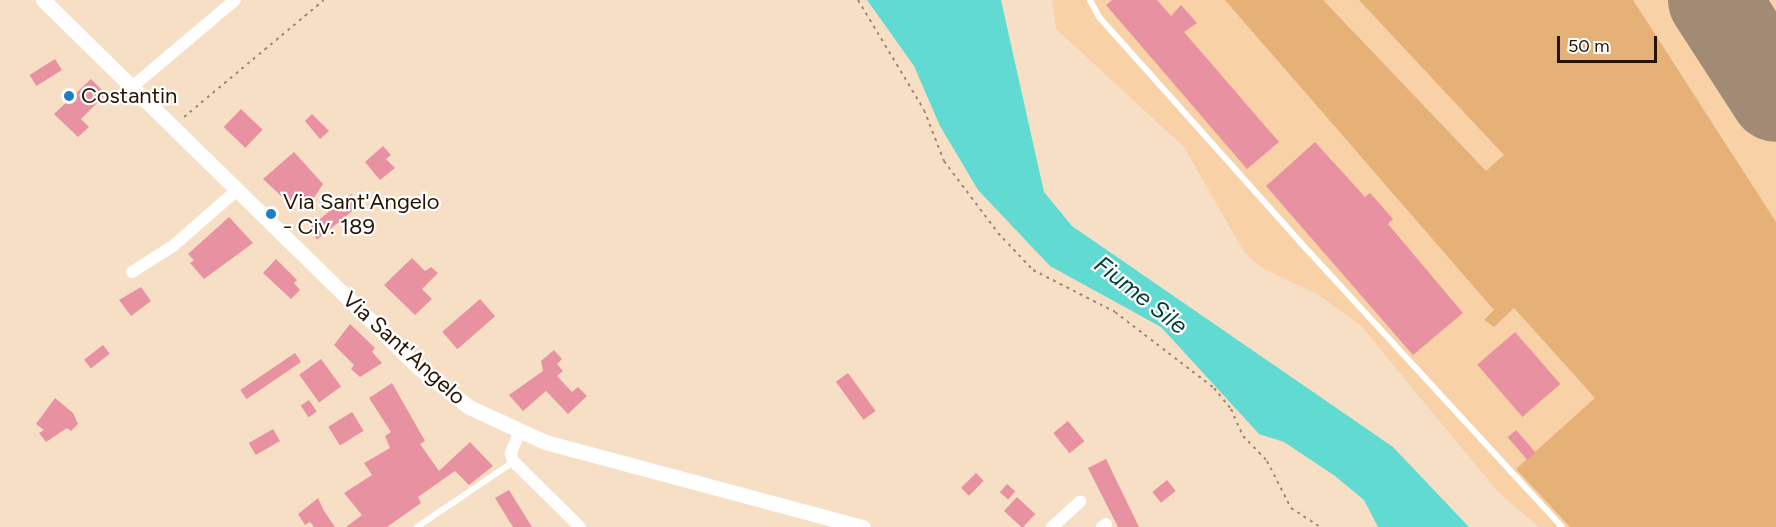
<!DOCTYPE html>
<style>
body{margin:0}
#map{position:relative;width:1776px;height:527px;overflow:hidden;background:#f7dfc6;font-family:Figtree,sans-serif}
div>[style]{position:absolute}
.built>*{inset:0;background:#f8d1a7}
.green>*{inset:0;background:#e5b177}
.water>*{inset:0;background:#61dbd2}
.runway>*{height:92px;margin:-46px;padding:0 46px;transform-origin:46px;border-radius:46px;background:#a28b74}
.building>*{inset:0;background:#e891a0;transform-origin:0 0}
.path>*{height:2px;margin-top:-1px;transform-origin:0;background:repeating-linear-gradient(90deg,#a08973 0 3px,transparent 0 7.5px)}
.service>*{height:6px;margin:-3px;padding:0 3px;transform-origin:3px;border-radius:3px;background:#fff}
.minor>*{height:12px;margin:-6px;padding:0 6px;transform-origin:6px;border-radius:6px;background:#fff}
.tertiary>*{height:15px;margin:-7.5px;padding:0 7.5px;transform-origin:7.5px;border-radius:7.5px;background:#fff}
.dots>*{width:16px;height:16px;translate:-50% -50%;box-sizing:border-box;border:3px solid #fff;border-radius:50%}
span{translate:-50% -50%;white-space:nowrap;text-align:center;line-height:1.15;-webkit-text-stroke:4.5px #fff;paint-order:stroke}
.poi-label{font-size:22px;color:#281300}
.left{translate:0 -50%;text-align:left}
.street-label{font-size:22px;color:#281300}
.water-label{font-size:24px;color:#003d39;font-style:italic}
.scale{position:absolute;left:1557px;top:36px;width:100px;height:27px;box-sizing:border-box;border:3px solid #281300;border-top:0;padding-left:8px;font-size:18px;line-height:21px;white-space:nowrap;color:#281300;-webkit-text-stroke:4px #fff;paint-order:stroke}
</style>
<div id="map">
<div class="built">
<i style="clip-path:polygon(1052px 0,1776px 0,1776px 527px,1539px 527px,1498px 492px,1361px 326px,1319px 295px,1262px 268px,1244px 252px,1184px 147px,1056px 29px)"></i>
</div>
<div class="green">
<i style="clip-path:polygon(1225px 0,1323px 0,1486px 171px,1504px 155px,1359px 0,1633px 0,1776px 222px,1776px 527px,1570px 527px,1516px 469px,1595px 398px,1514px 308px,1494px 327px,1484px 320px,1494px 310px)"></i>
</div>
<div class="water">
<i style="clip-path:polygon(867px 0,1001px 0,1044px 192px,1072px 226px,1393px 447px,1469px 527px,1378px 527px,1364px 500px,1335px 476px,1284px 442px,1259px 434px,1161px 327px,1050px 266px,978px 190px,940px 126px,914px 66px)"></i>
</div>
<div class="runway">
<i style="left:1714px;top:0;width:114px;rotate:57.1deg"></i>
</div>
<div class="building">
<i style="clip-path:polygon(1112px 0,1157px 0,1171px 16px,1181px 5px,1197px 23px,1184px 32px,1279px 142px,1247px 169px,1106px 5px)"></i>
<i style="left:55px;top:59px;width:13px;height:30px;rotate:58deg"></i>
<i style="clip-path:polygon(91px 79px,106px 94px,81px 119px,89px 127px,78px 137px,54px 114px)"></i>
<i style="left:241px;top:109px;width:30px;height:25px;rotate:44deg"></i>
<i style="clip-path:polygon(312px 114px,329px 131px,320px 139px,305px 121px)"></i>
<i style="clip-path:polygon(1315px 142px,1365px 197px,1370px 193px,1393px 219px,1388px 224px,1463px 313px,1413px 355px,1266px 186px)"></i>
<i style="clip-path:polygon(383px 146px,391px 155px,386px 159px,395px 168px,380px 180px,365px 162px)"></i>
<i style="clip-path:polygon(294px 152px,323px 184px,306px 210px,298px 202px,293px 207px,263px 179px)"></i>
<i style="left:351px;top:194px;width:14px;height:55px;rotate:51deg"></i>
<i style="clip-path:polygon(229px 217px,253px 243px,204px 279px,190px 263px,194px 260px,188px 254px)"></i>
<i style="clip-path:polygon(412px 258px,425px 271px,431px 267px,438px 273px,422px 289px,432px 299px,415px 315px,384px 285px)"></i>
<i style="clip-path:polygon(276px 259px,297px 280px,294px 283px,300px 290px,291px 299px,263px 273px)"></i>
<i style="clip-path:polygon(141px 287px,151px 301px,131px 316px,119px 300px)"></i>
<i style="left:480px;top:299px;width:23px;height:50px;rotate:49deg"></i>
<i style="clip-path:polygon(350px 324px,375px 348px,372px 352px,382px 363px,360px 377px,351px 369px,354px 365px,334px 345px)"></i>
<i style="left:1515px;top:332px;width:69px;height:50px;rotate:49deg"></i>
<i style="left:103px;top:345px;width:11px;height:24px;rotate:52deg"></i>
<i style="clip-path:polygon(554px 350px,562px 359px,557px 364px,563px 371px,557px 376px,572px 392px,578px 387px,587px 396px,568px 414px,546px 391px,523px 411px,509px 395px,543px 371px,541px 361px)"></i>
<i style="left:295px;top:353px;width:11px;height:66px;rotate:56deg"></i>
<i style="left:321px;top:359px;width:34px;height:27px;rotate:54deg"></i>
<i style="left:848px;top:373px;width:47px;height:15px;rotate:54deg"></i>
<i style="clip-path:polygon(392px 383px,425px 441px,420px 444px,439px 471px,470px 442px,493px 466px,469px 485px,455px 471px,418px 497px,421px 503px,387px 527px,346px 527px,362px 515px,344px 493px,372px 475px,364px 463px,390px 448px,385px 436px,391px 432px,369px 398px)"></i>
<i style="clip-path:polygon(55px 398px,73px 413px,78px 424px,71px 431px,67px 428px,46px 442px,39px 433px,44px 430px,36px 424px)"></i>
<i style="left:309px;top:400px;width:14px;height:10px;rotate:56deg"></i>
<i style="left:352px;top:412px;width:22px;height:28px;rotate:58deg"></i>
<i style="left:1068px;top:421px;width:26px;height:19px;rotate:51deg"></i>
<i style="left:273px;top:429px;width:14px;height:28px;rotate:60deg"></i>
<i style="left:1516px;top:430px;width:30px;height:11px;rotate:49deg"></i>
<i style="clip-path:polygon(1106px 459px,1139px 527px,1118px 527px,1088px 468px)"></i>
<i style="left:976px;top:473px;width:11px;height:21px;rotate:45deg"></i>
<i style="left:1167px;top:480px;width:14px;height:19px;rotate:51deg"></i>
<i style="left:1007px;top:484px;width:11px;height:11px;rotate:41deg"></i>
<i style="clip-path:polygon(509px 490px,532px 527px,513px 527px,495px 498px)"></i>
<i style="left:1017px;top:497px;width:25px;height:19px;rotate:43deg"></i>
<i style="clip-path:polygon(318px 498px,324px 511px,335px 527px,314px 527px,310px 522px,305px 525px,298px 514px)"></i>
</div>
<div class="path">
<i style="left:858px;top:0;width:128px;rotate:59deg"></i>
<i style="left:924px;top:110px;width:55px;rotate:68.6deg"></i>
<i style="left:944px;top:161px;width:90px;rotate:53.1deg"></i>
<i style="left:998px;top:233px;width:51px;rotate:46.6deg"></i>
<i style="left:1033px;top:270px;width:92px;rotate:27.1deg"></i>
<i style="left:1115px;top:312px;width:125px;rotate:37.5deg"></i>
<i style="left:1214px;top:388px;width:27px;rotate:51deg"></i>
<i style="left:1231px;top:409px;width:30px;rotate:66deg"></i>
<i style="left:1243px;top:436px;width:35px;rotate:46deg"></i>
<i style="left:1267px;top:461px;width:53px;rotate:62.9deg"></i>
<i style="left:1291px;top:508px;width:35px;rotate:33deg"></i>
<i style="left:184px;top:117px;width:182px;rotate:-39.9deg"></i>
</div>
<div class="service">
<i style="left:1090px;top:0;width:19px;rotate:62deg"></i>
<i style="left:1099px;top:17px;width:302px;rotate:48.2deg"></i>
<i style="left:1300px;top:242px;width:387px;rotate:47.4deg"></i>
<i style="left:417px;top:527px;width:116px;rotate:-34.1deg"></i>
</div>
<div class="minor">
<i style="left:132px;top:87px;width:135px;rotate:-40.2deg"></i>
<i style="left:132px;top:272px;width:49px;rotate:-32.4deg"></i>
<i style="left:173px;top:246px;width:85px;rotate:-41.2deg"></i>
<i style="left:519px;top:433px;width:22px;rotate:112deg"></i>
<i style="left:511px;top:453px;width:8px;rotate:76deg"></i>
<i style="left:513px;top:461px;width:94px;rotate:44.6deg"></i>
<i style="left:1052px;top:527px;width:38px;rotate:-42deg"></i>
<i style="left:1102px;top:527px;width:5px;rotate:-37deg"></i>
</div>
<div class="tertiary">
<i style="left:43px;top:0;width:525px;rotate:44.38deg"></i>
<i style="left:418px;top:367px;width:65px;rotate:38.1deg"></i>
<i style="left:469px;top:407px;width:84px;rotate:24.7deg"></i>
<i style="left:545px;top:442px;width:329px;rotate:15deg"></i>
</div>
<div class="dots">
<i style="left:69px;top:96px;background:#1d7dc9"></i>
<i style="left:271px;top:214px;background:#1d7dc9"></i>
</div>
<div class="poi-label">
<span class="left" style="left:81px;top:96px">Costantin</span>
<span class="left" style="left:283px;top:214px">Via Sant'Angelo<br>- Civ. 189</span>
</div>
<div class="street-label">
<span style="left:404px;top:348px;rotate:42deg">Via Sant'Angelo</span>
</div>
<div class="water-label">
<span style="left:1141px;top:295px;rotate:38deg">Fiume Sile</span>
</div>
<div class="scale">50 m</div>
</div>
